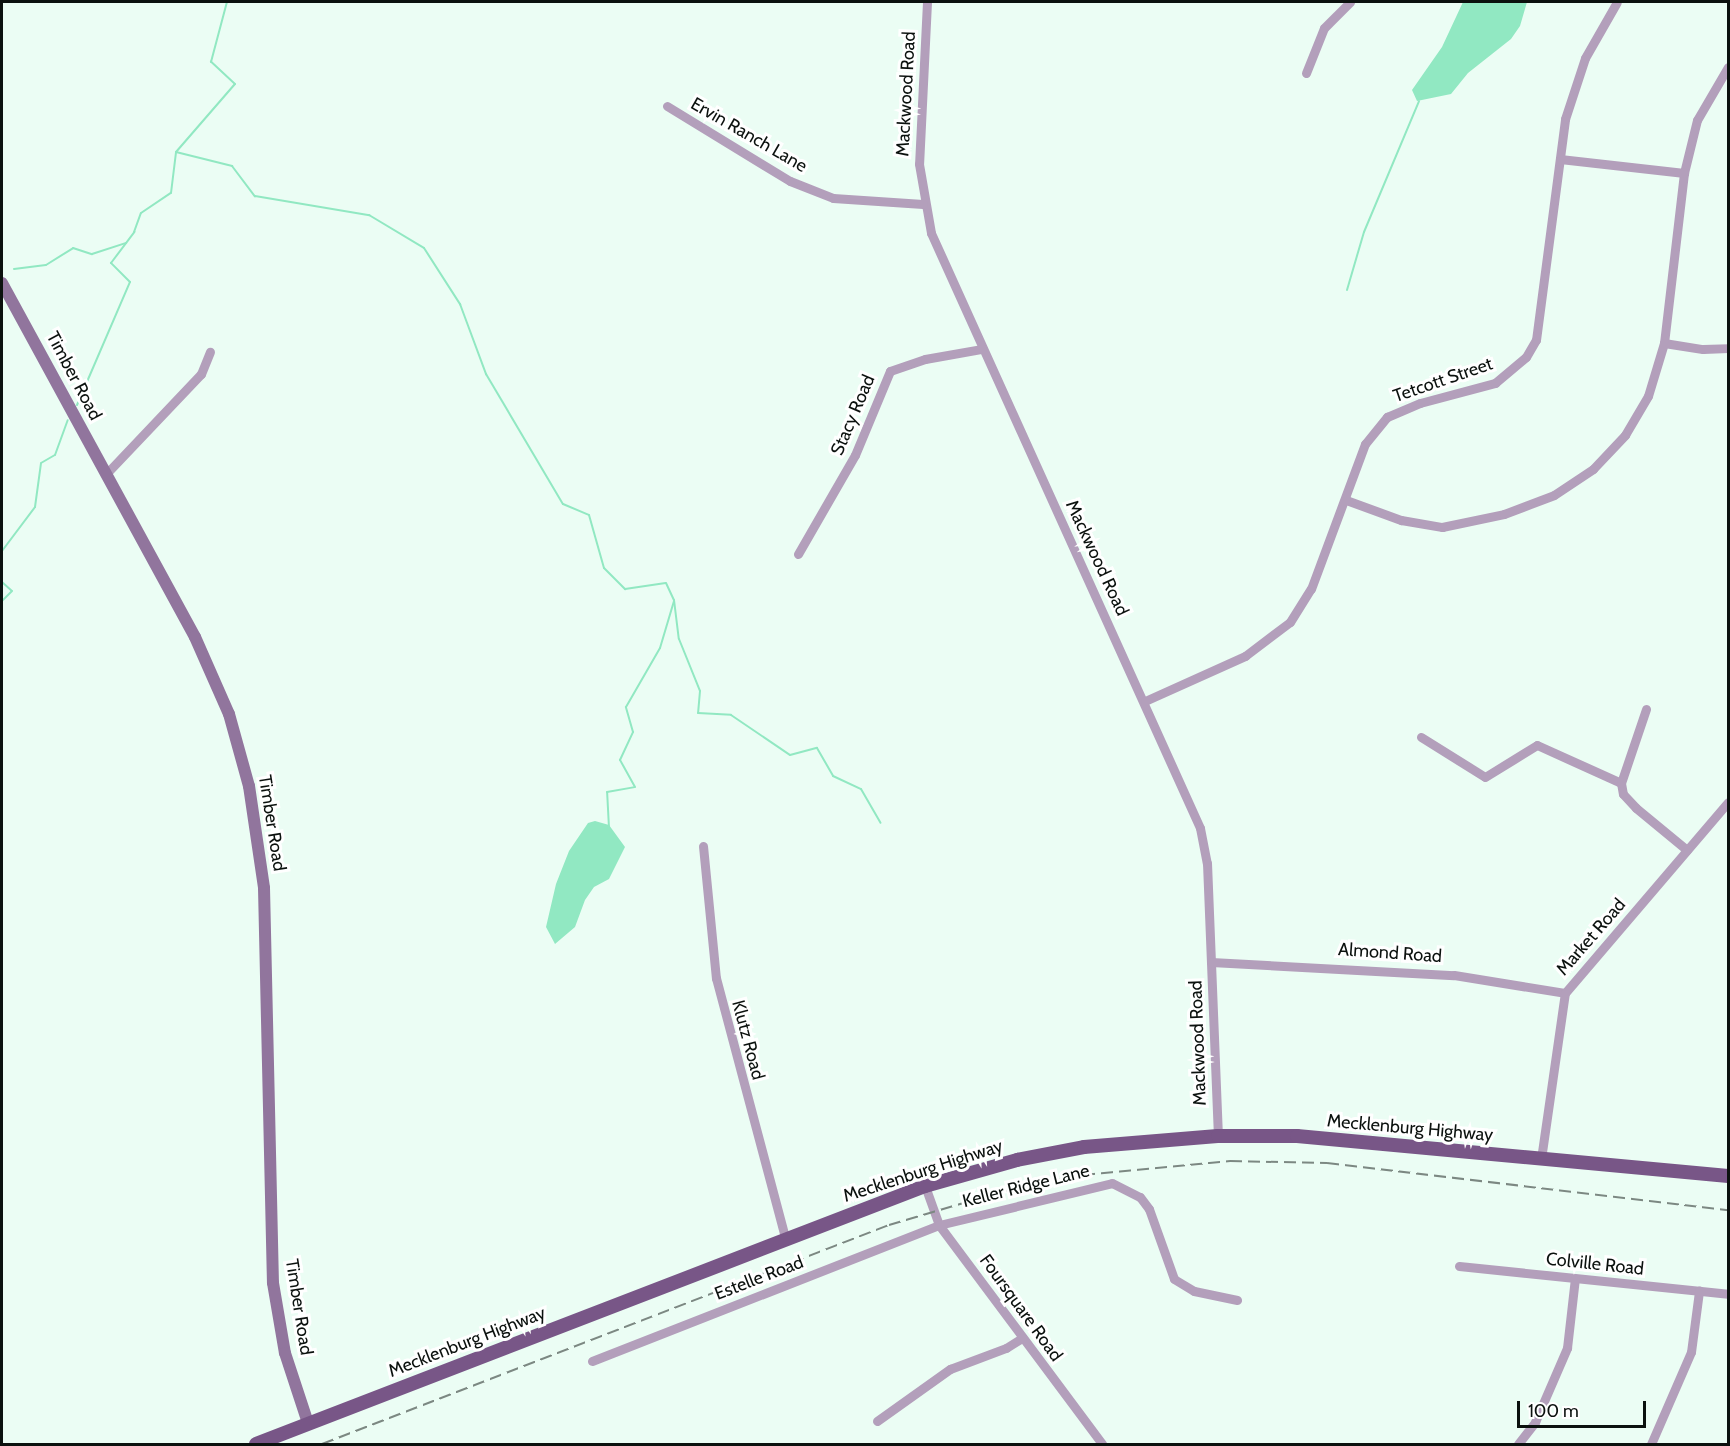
<!DOCTYPE html>
<style>
body{margin:0}
#map{position:relative;width:1730px;height:1446px;overflow:hidden;background:#ebfdf4;font-family:Cabin,sans-serif}
div>[style]{position:absolute}
.water>*{inset:0;background:#91e8c2}
.stream>*{height:2px;margin:-1px;padding:0 1px;transform-origin:1px;border-radius:1px;background:#91e8c2}
.street>*{height:9px;margin:-4.5px;padding:0 4.5px;transform-origin:4.5px;border-radius:4.5px;background:#b39fbb}
.secondary>*{height:12px;margin:-6px;padding:0 6px;transform-origin:6px;border-radius:6px;background:#91759d}
.primary>*{height:14px;margin:-7px;padding:0 7px;transform-origin:7px;border-radius:7px;background:#785687}
.rail>*{height:2px;margin-top:-1px;transform-origin:0;background:repeating-linear-gradient(90deg,#7c8882 0 12px,transparent 0 18px)}
span{translate:-50% -50%;white-space:nowrap;text-align:center;line-height:1.15;-webkit-text-stroke:6px #fff;paint-order:stroke}
.street-label{font-size:18px;color:#0b110e}
.frame{position:absolute;inset:0;border:3px solid #0b110e;pointer-events:none}
.scale{position:absolute;left:1517px;top:1401px;width:129px;height:27px;box-sizing:border-box;border:3px solid #0b110e;border-top:0;padding-left:8px;font-size:18px;line-height:21px;white-space:nowrap;color:#0b110e;-webkit-text-stroke:4px #fff;paint-order:stroke}
</style>
<div id="map">
<div class="water">
<i style="clip-path:polygon(1463px 2px,1527px 2px,1520px 26px,1511px 39px,1468px 73px,1451px 94px,1417px 101px,1412px 90px,1442px 47px)"></i>
<i style="clip-path:polygon(595px 821px,609px 825px,625px 847px,609px 879px,594px 887px,585px 900px,575px 927px,555px 944px,546px 927px,556px 884px,569px 851px,588px 823px)"></i>
</div>
<div class="stream">
<i style="left:176px;top:152px;width:58px;rotate:14deg"></i>
<i style="left:232px;top:166px;width:38px;rotate:53deg"></i>
<i style="left:255px;top:196px;width:116px;rotate:9.5deg"></i>
<i style="left:369px;top:215px;width:64px;rotate:31deg"></i>
<i style="left:424px;top:248px;width:67px;rotate:57.3deg"></i>
<i style="left:460px;top:304px;width:75px;rotate:69.6deg"></i>
<i style="left:486px;top:374px;width:151px;rotate:59.4deg"></i>
<i style="left:563px;top:504px;width:28px;rotate:23deg"></i>
<i style="left:589px;top:515px;width:55px;rotate:74.2deg"></i>
<i style="left:604px;top:568px;width:30px;rotate:45deg"></i>
<i style="left:625px;top:589px;width:41px;rotate:-8.3deg"></i>
<i style="left:666px;top:583px;width:19px;rotate:65deg"></i>
<i style="left:674px;top:600px;width:39px;rotate:83deg"></i>
<i style="left:679px;top:639px;width:56px;rotate:68deg"></i>
<i style="left:700px;top:691px;width:22px;rotate:95deg"></i>
<i style="left:698px;top:713px;width:33px;rotate:3deg"></i>
<i style="left:731px;top:715px;width:71px;rotate:34.1deg"></i>
<i style="left:790px;top:755px;width:28px;rotate:-15deg"></i>
<i style="left:817px;top:748px;width:32px;rotate:60deg"></i>
<i style="left:833px;top:776px;width:31px;rotate:25deg"></i>
<i style="left:861px;top:789px;width:39px;rotate:60deg"></i>
<i style="left:14px;top:269px;width:32px;rotate:-7deg"></i>
<i style="left:46px;top:265px;width:32px;rotate:-32deg"></i>
<i style="left:73px;top:248px;width:20px;rotate:18deg"></i>
<i style="left:92px;top:254px;width:36px;rotate:-18deg"></i>
<i style="left:1347px;top:290px;width:60px;rotate:-73.7deg"></i>
<i style="left:1364px;top:232px;width:142px;rotate:-67.2deg"></i>
<i style="left:77px;top:405px;width:134px;rotate:-66.7deg"></i>
<i style="left:130px;top:282px;width:27px;rotate:-135deg"></i>
<i style="left:111px;top:263px;width:39px;rotate:-53deg"></i>
<i style="left:134px;top:232px;width:20px;rotate:-70deg"></i>
<i style="left:141px;top:213px;width:36px;rotate:-34deg"></i>
<i style="left:171px;top:193px;width:41px;rotate:-83deg"></i>
<i style="left:176px;top:152px;width:90px;rotate:-49.1deg"></i>
<i style="left:235px;top:84px;width:33px;rotate:-137deg"></i>
<i style="left:211px;top:62px;width:62px;rotate:-75.1deg"></i>
<i style="left:2px;top:551px;width:55px;rotate:-53.1deg"></i>
<i style="left:35px;top:507px;width:44px;rotate:-82.2deg"></i>
<i style="left:41px;top:463px;width:16px;rotate:-30deg"></i>
<i style="left:55px;top:455px;width:37px;rotate:-70deg"></i>
<i style="left:2px;top:582px;width:13px;rotate:42deg"></i>
<i style="left:12px;top:591px;width:14px;rotate:135deg"></i>
<i style="left:609px;top:828px;width:36px;rotate:-93deg"></i>
<i style="left:607px;top:792px;width:28px;rotate:-10deg"></i>
<i style="left:635px;top:787px;width:31px;rotate:-119deg"></i>
<i style="left:620px;top:760px;width:31px;rotate:-65deg"></i>
<i style="left:633px;top:732px;width:26px;rotate:-106deg"></i>
<i style="left:626px;top:707px;width:68px;rotate:-60deg"></i>
<i style="left:660px;top:648px;width:49px;rotate:-73.4deg"></i>
</div>
<div class="street">
<i style="left:927px;top:2px;width:162px;rotate:92.8deg"></i>
<i style="left:919px;top:164px;width:70px;rotate:80.1deg"></i>
<i style="left:931px;top:233px;width:653px;rotate:65.67deg"></i>
<i style="left:1200px;top:828px;width:36px;rotate:79deg"></i>
<i style="left:1207px;top:863px;width:273px;rotate:87.7deg"></i>
<i style="left:1728px;top:67px;width:61px;rotate:120.3deg"></i>
<i style="left:1697px;top:120px;width:55px;rotate:103.8deg"></i>
<i style="left:1684px;top:173px;width:171px;rotate:96.7deg"></i>
<i style="left:1664px;top:343px;width:39px;rotate:9deg"></i>
<i style="left:1703px;top:349px;width:25px;rotate:-2deg"></i>
<i style="left:1306px;top:73px;width:48px;rotate:-68.2deg"></i>
<i style="left:1324px;top:28px;width:37px;rotate:-45deg"></i>
<i style="left:667px;top:106px;width:144px;rotate:31.4deg"></i>
<i style="left:790px;top:181px;width:46px;rotate:21.6deg"></i>
<i style="left:833px;top:198px;width:90px;rotate:3.8deg"></i>
<i style="left:1560px;top:159px;width:125px;rotate:6.4deg"></i>
<i style="left:106px;top:474px;width:138px;rotate:-46.5deg"></i>
<i style="left:201px;top:374px;width:24px;rotate:-68deg"></i>
<i style="left:1346px;top:500px;width:59px;rotate:20deg"></i>
<i style="left:1401px;top:520px;width:42px;rotate:9.7deg"></i>
<i style="left:1442px;top:527px;width:63px;rotate:-11.8deg"></i>
<i style="left:1504px;top:514px;width:53px;rotate:-20.8deg"></i>
<i style="left:1554px;top:495px;width:47px;rotate:-33.7deg"></i>
<i style="left:1593px;top:469px;width:47px;rotate:-46.7deg"></i>
<i style="left:1625px;top:435px;width:45px;rotate:-59.5deg"></i>
<i style="left:1648px;top:396px;width:55px;rotate:-73.2deg"></i>
<i style="left:798px;top:554px;width:114px;rotate:-60.1deg"></i>
<i style="left:855px;top:455px;width:91px;rotate:-67.4deg"></i>
<i style="left:890px;top:371px;width:37px;rotate:-19deg"></i>
<i style="left:925px;top:359px;width:58px;rotate:-10deg"></i>
<i style="left:1145px;top:701px;width:110px;rotate:-24.2deg"></i>
<i style="left:1245px;top:656px;width:56px;rotate:-37.1deg"></i>
<i style="left:1290px;top:622px;width:39px;rotate:-58deg"></i>
<i style="left:1311px;top:589px;width:155px;rotate:-69.6deg"></i>
<i style="left:1365px;top:444px;width:35px;rotate:-51deg"></i>
<i style="left:1387px;top:417px;width:36px;rotate:-23deg"></i>
<i style="left:1420px;top:403px;width:78px;rotate:-14.9deg"></i>
<i style="left:1495px;top:383px;width:40px;rotate:-40deg"></i>
<i style="left:1526px;top:357px;width:20px;rotate:-60deg"></i>
<i style="left:1536px;top:340px;width:223px;rotate:-82.5deg"></i>
<i style="left:1565px;top:119px;width:64px;rotate:-71.8deg"></i>
<i style="left:1585px;top:58px;width:64px;rotate:-60.3deg"></i>
<i style="left:1421px;top:737px;width:75px;rotate:32deg"></i>
<i style="left:1485px;top:777px;width:61px;rotate:-31.6deg"></i>
<i style="left:1537px;top:745px;width:92px;rotate:24.3deg"></i>
<i style="left:1621px;top:783px;width:11px;rotate:80deg"></i>
<i style="left:1623px;top:794px;width:19px;rotate:47deg"></i>
<i style="left:1636px;top:808px;width:66px;rotate:39.5deg"></i>
<i style="left:1621px;top:783px;width:78px;rotate:-71.3deg"></i>
<i style="left:703px;top:846px;width:133px;rotate:84.4deg"></i>
<i style="left:716px;top:978px;width:269px;rotate:75.1deg"></i>
<i style="left:1211px;top:962px;width:243px;rotate:3.1deg"></i>
<i style="left:1454px;top:975px;width:112px;rotate:9.2deg"></i>
<i style="left:1541px;top:1159px;width:168px;rotate:-81.8deg"></i>
<i style="left:1565px;top:993px;width:251px;rotate:-49.5deg"></i>
<i style="left:925px;top:1186px;width:41px;rotate:70.3deg"></i>
<i style="left:939px;top:1225px;width:273px;rotate:53.3deg"></i>
<i style="left:1459px;top:1266px;width:270px;rotate:5.9deg"></i>
<i style="left:592px;top:1361px;width:373px;rotate:-21.4deg"></i>
<i style="left:939px;top:1225px;width:178px;rotate:-13.6deg"></i>
<i style="left:1112px;top:1183px;width:31px;rotate:27deg"></i>
<i style="left:1140px;top:1197px;width:15px;rotate:53deg"></i>
<i style="left:1149px;top:1209px;width:74px;rotate:70.3deg"></i>
<i style="left:1174px;top:1279px;width:23px;rotate:31deg"></i>
<i style="left:1194px;top:1291px;width:44px;rotate:11.8deg"></i>
<i style="left:877px;top:1421px;width:90px;rotate:-35.5deg"></i>
<i style="left:950px;top:1369px;width:60px;rotate:-20.6deg"></i>
<i style="left:1006px;top:1348px;width:19px;rotate:-32deg"></i>
<i style="left:1518px;top:1444px;width:28px;rotate:-52deg"></i>
<i style="left:1535px;top:1422px;width:81px;rotate:-66.6deg"></i>
<i style="left:1567px;top:1348px;width:70px;rotate:-83.5deg"></i>
<i style="left:1651px;top:1444px;width:100px;rotate:-66.5deg"></i>
<i style="left:1691px;top:1352px;width:62px;rotate:-82.5deg"></i>
</div>
<div class="secondary">
<i style="left:2px;top:283px;width:403px;rotate:61.4deg"></i>
<i style="left:195px;top:637px;width:84px;rotate:66.2deg"></i>
<i style="left:229px;top:714px;width:75px;rotate:74.5deg"></i>
<i style="left:249px;top:786px;width:103px;rotate:81.6deg"></i>
<i style="left:264px;top:888px;width:395px;rotate:88.7deg"></i>
<i style="left:273px;top:1283px;width:71px;rotate:80.3deg"></i>
<i style="left:285px;top:1353px;width:74px;rotate:71.8deg"></i>
</div>
<div class="primary">
<i style="left:256px;top:1444px;width:717px;rotate:-21.09deg"></i>
<i style="left:925px;top:1186px;width:96px;rotate:-15.8deg"></i>
<i style="left:1017px;top:1160px;width:68px;rotate:-11deg"></i>
<i style="left:1084px;top:1147px;width:134px;rotate:-4.7deg"></i>
<i style="left:1218px;top:1136px;width:79px"></i>
<i style="left:1297px;top:1136px;width:433px;rotate:5.3deg"></i>
</div>
<div class="rail">
<i style="left:322px;top:1444px;width:608px;rotate:-21.12deg"></i>
<i style="left:889px;top:1225px;width:120px;rotate:-16.5deg"></i>
<i style="left:1004px;top:1191px;width:81px;rotate:-11.4deg"></i>
<i style="left:1083px;top:1175px;width:148px;rotate:-5.4deg"></i>
<i style="left:1230px;top:1161px;width:97px;rotate:1.2deg"></i>
<i style="left:1327px;top:1163px;width:404px;rotate:6.7deg"></i>
</div>
<div class="street-label">
<span style="left:906px;top:94px;rotate:-87deg">Mackwood Road</span>
<span style="left:749px;top:135px;rotate:30deg">Ervin Ranch Lane</span>
<span style="left:74px;top:376px;rotate:62deg">Timber Road</span>
<span style="left:1443px;top:380px;rotate:-19deg">Tetcott Street</span>
<span style="left:853px;top:415px;rotate:-67deg">Stacy Road</span>
<span style="left:1097px;top:558px;rotate:65deg">Mackwood Road</span>
<span style="left:272px;top:823px;rotate:81deg">Timber Road</span>
<span style="left:1591px;top:937px;rotate:-49deg">Market Road</span>
<span style="left:1390px;top:953px;rotate:4deg">Almond Road</span>
<span style="left:748px;top:1040px;rotate:75deg">Klutz Road</span>
<span style="left:1198px;top:1043px;rotate:-92deg">Mackwood Road</span>
<span style="left:1410px;top:1128px;rotate:5deg">Mecklenburg Highway</span>
<span style="left:923px;top:1171px;rotate:-18deg">Mecklenburg Highway</span>
<span style="left:1026px;top:1186px;rotate:-14deg">Keller Ridge Lane</span>
<span style="left:1595px;top:1264px;rotate:6deg">Colville Road</span>
<span style="left:759px;top:1278px;rotate:-21deg">Estelle Road</span>
<span style="left:299px;top:1307px;rotate:81deg">Timber Road</span>
<span style="left:1021px;top:1308px;rotate:54deg">Foursquare Road</span>
<span style="left:467px;top:1342px;rotate:-21deg">Mecklenburg Highway</span>
</div>
<div class="frame"></div>
<div class="scale">100 m</div>
</div>
